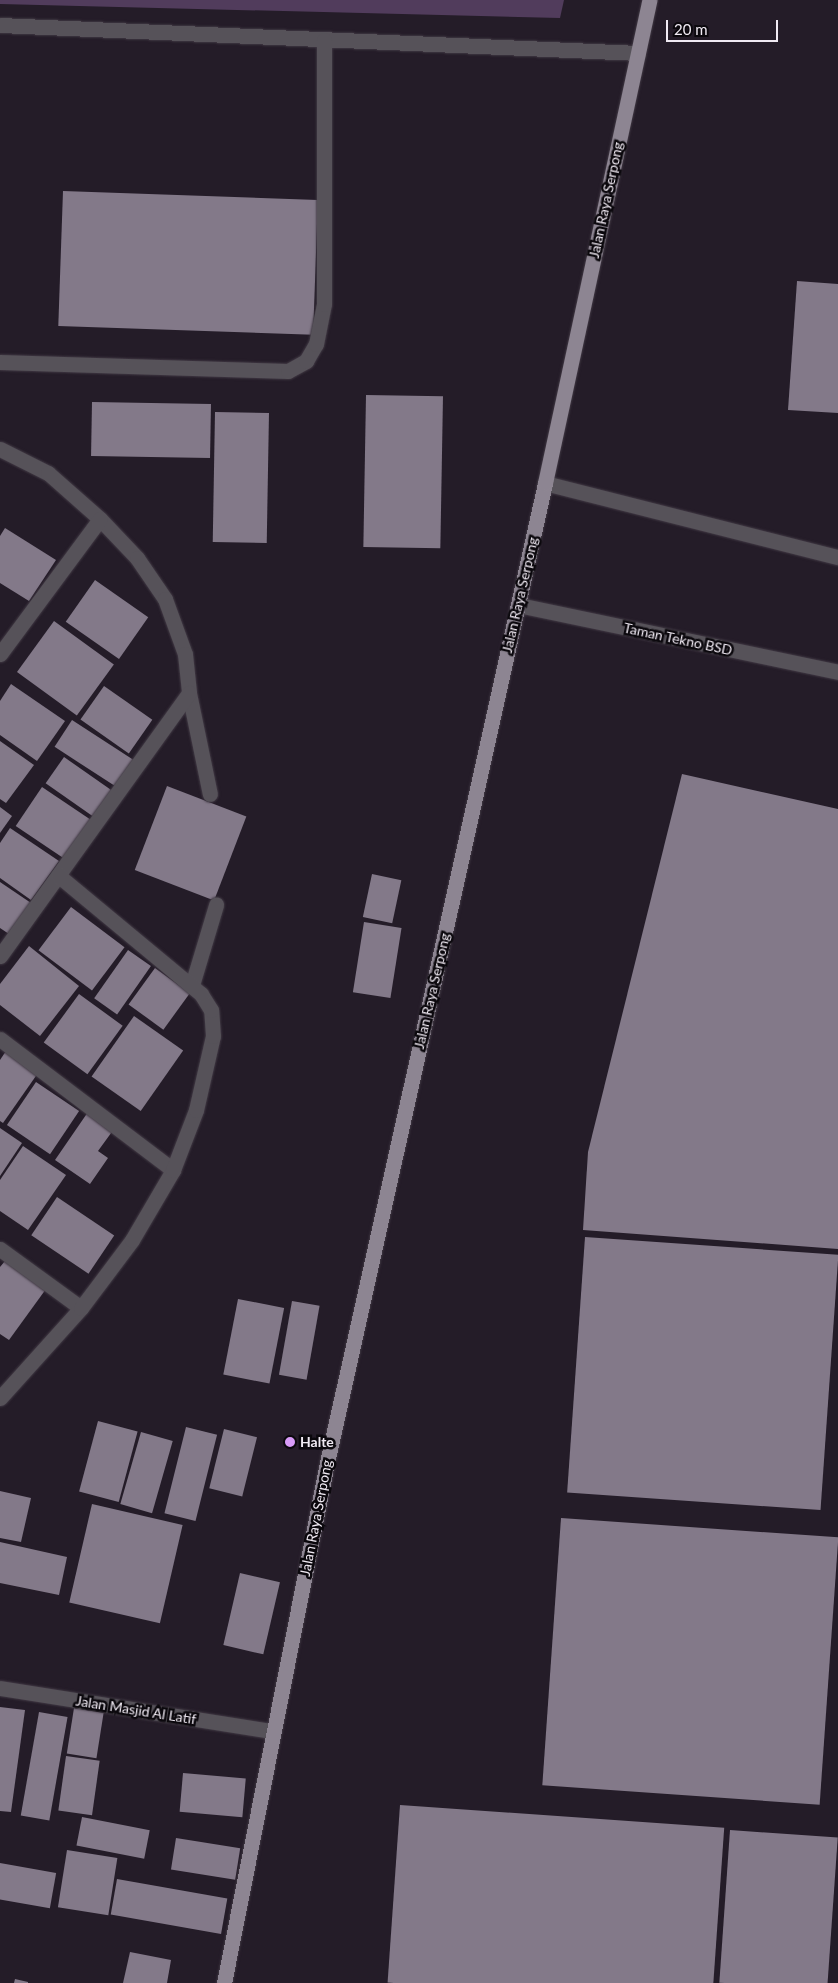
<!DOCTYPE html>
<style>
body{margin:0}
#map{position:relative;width:838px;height:1983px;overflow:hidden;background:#241c28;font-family:Lato,sans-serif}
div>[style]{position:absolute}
.green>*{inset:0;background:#513c5c}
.building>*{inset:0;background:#837989;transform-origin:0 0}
.roads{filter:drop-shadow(0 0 1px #413944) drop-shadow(0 0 1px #413944)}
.minor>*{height:15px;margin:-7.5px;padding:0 7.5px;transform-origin:7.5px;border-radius:7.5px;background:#565259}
.major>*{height:15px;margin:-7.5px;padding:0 7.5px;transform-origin:7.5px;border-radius:7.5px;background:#8d8592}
.dots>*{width:14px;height:14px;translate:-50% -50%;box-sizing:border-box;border:2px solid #0b080d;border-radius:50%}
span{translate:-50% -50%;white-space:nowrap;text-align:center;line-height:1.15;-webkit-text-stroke:5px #0b080d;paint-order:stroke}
.street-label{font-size:14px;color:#f0eaf3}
.poi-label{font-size:14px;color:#f0eaf3;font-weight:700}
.left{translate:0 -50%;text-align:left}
.scale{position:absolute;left:666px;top:20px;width:112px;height:22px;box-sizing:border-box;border:2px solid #f0eaf3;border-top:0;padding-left:6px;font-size:15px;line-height:18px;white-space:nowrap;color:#f0eaf3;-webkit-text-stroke:4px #0b080d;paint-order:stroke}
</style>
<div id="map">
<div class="green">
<i style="clip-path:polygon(0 0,564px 0,560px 18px,0 4px)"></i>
</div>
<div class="building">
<i style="left:63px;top:191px;width:255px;height:135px;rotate:2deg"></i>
<i style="clip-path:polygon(797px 281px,838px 284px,838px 413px,788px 410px)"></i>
<i style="left:366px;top:395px;width:77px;height:152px;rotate:1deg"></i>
<i style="left:92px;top:402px;width:119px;height:54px;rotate:1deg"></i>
<i style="left:215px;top:412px;width:54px;height:130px;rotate:1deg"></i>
<i style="clip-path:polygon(5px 528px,56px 560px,29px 601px,0 583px,0 536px)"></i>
<i style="left:95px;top:580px;width:65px;height:51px;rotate:35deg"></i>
<i style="left:54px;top:621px;width:74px;height:63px;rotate:36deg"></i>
<i style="clip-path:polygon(11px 684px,65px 721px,37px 761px,0 735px,0 701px)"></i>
<i style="left:104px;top:686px;width:59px;height:41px;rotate:35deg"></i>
<i style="left:72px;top:720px;width:73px;height:32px;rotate:33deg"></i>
<i style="clip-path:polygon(0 741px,34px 765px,6px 803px,0 799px)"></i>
<i style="left:64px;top:757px;width:58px;height:32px;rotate:35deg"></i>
<i style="clip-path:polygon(682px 774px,838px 809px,838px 1249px,583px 1230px,588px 1152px)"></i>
<i style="left:167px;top:786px;width:85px;height:90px;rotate:21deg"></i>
<i style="left:42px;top:787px;width:61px;height:47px;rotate:34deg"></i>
<i style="clip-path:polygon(0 807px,12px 816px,0 833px)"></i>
<i style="clip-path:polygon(10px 828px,59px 861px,31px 900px,0 878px,0 843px)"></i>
<i style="left:372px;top:874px;width:30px;height:44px;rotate:12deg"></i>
<i style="clip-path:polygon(0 882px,34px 905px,12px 936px,0 928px)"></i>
<i style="left:71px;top:907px;width:67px;height:54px;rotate:37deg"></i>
<i style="left:364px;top:922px;width:38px;height:71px;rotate:9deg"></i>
<i style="clip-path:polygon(29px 946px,79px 986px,40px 1036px,0 1005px,0 984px)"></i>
<i style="left:128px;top:950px;width:28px;height:59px;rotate:35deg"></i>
<i style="left:155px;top:968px;width:43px;height:45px;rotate:36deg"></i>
<i style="left:79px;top:994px;width:54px;height:60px;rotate:36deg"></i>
<i style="left:134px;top:1016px;width:60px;height:74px;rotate:35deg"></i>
<i style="clip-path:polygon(6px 1051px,38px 1073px,3px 1123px,0 1121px,0 1060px)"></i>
<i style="left:36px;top:1082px;width:52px;height:52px;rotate:34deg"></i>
<i style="clip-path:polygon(88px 1112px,114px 1129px,98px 1151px,108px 1158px,90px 1184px,55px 1160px)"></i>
<i style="clip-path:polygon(0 1128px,22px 1143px,0 1176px)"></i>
<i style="clip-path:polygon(23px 1146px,66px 1175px,28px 1230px,0 1211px,0 1180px)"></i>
<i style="left:57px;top:1197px;width:69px;height:46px;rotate:34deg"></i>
<i style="left:585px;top:1237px;width:254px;height:256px;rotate:4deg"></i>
<i style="clip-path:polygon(5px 1261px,46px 1289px,9px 1340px,0 1334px,0 1267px)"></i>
<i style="left:238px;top:1299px;width:47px;height:77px;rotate:11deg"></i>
<i style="left:292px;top:1301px;width:28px;height:75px;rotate:10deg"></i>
<i style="left:98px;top:1421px;width:41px;height:73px;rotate:15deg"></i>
<i style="left:186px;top:1427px;width:32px;height:89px;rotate:14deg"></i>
<i style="left:224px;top:1429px;width:34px;height:61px;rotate:14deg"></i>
<i style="left:141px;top:1432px;width:33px;height:75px;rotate:16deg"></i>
<i style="clip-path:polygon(0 1491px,31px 1498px,21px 1542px,0 1538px)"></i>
<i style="left:92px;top:1504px;width:93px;height:101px;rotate:13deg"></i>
<i style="left:561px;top:1518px;width:278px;height:268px;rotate:4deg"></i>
<i style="clip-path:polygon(0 1542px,67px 1557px,59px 1595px,0 1583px)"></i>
<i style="left:240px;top:1573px;width:41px;height:74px;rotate:13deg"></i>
<i style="clip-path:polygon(0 1707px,25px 1710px,11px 1812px,0 1811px)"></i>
<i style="left:74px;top:1708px;width:30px;height:46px;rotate:9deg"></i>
<i style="left:39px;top:1712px;width:29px;height:105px;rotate:10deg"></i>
<i style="left:66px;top:1756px;width:34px;height:55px;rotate:8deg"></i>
<i style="left:183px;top:1773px;width:63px;height:39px;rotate:5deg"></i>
<i style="left:400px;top:1805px;width:325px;height:178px;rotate:4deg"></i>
<i style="left:82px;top:1817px;width:69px;height:29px;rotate:11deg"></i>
<i style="left:730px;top:1830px;width:108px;height:153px;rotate:4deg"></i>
<i style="left:176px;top:1838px;width:65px;height:32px;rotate:9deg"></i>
<i style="left:67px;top:1850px;width:51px;height:58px;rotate:9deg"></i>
<i style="left:0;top:1863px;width:57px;height:36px;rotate:10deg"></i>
<i style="left:117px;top:1879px;width:112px;height:36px;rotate:10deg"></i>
<i style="clip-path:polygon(130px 1952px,171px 1960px,167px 1983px,123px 1983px)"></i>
<i style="clip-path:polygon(15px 1979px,28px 1982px,28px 1983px,14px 1983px)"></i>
</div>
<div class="roads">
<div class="minor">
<i style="left:0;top:25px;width:639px;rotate:2.51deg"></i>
<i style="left:0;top:362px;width:288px;rotate:1.8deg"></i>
<i style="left:288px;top:371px;width:21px;rotate:-29deg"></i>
<i style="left:306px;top:361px;width:20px;rotate:-60deg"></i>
<i style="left:316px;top:344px;width:41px;rotate:-78.7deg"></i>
<i style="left:324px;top:304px;width:264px;rotate:-90deg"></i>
<i style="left:0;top:449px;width:54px;rotate:26.6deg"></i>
<i style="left:48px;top:473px;width:69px;rotate:41.5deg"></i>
<i style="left:100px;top:519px;width:54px;rotate:46.5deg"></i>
<i style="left:137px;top:558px;width:50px;rotate:55.7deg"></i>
<i style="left:165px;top:599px;width:59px;rotate:70deg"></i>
<i style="left:185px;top:654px;width:39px;rotate:84deg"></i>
<i style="left:189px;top:693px;width:103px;rotate:78.3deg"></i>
<i style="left:545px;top:483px;width:302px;rotate:14.2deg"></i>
<i style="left:518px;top:605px;width:327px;rotate:11.8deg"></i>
<i style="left:0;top:654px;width:168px;rotate:-53.5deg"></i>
<i style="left:0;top:956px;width:324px;rotate:-54.3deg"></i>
<i style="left:192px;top:985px;width:84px;rotate:-73.3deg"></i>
<i style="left:0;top:1039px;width:217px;rotate:37.1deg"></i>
<i style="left:0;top:1249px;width:100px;rotate:36.1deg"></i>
<i style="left:0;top:1398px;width:121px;rotate:-48deg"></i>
<i style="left:81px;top:1308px;width:85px;rotate:-53.1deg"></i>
<i style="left:132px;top:1240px;width:81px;rotate:-59.6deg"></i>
<i style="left:173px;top:1170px;width:64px;rotate:-69deg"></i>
<i style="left:196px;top:1110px;width:76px;rotate:-77.1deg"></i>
<i style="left:213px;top:1036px;width:26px;rotate:-94deg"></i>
<i style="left:211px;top:1010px;width:19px;rotate:-122deg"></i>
<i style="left:201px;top:994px;width:185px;rotate:-140.3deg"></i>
<i style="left:0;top:1688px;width:276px;rotate:9deg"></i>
</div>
<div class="major">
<i style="left:224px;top:1983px;width:535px;rotate:-78.8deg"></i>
<i style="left:328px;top:1458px;width:999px;rotate:-77.45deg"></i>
<i style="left:545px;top:483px;width:494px;rotate:-77.8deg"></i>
</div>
</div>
<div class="dots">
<i style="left:290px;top:1442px;background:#d89bf8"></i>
</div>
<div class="street-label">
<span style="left:606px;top:200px;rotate:-78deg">Jalan Raya Serpong</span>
<span style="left:520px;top:595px;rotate:-77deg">Jalan Raya Serpong</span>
<span style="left:678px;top:639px;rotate:12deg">Taman Tekno BSD</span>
<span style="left:432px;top:991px;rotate:-77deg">Jalan Raya Serpong</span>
<span style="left:316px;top:1518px;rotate:-79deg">Jalan Raya Serpong</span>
<span style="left:136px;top:1710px;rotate:9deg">Jalan Masjid Al Latif</span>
</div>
<div class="poi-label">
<span class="left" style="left:300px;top:1442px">Halte</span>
</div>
<div class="scale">20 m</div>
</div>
